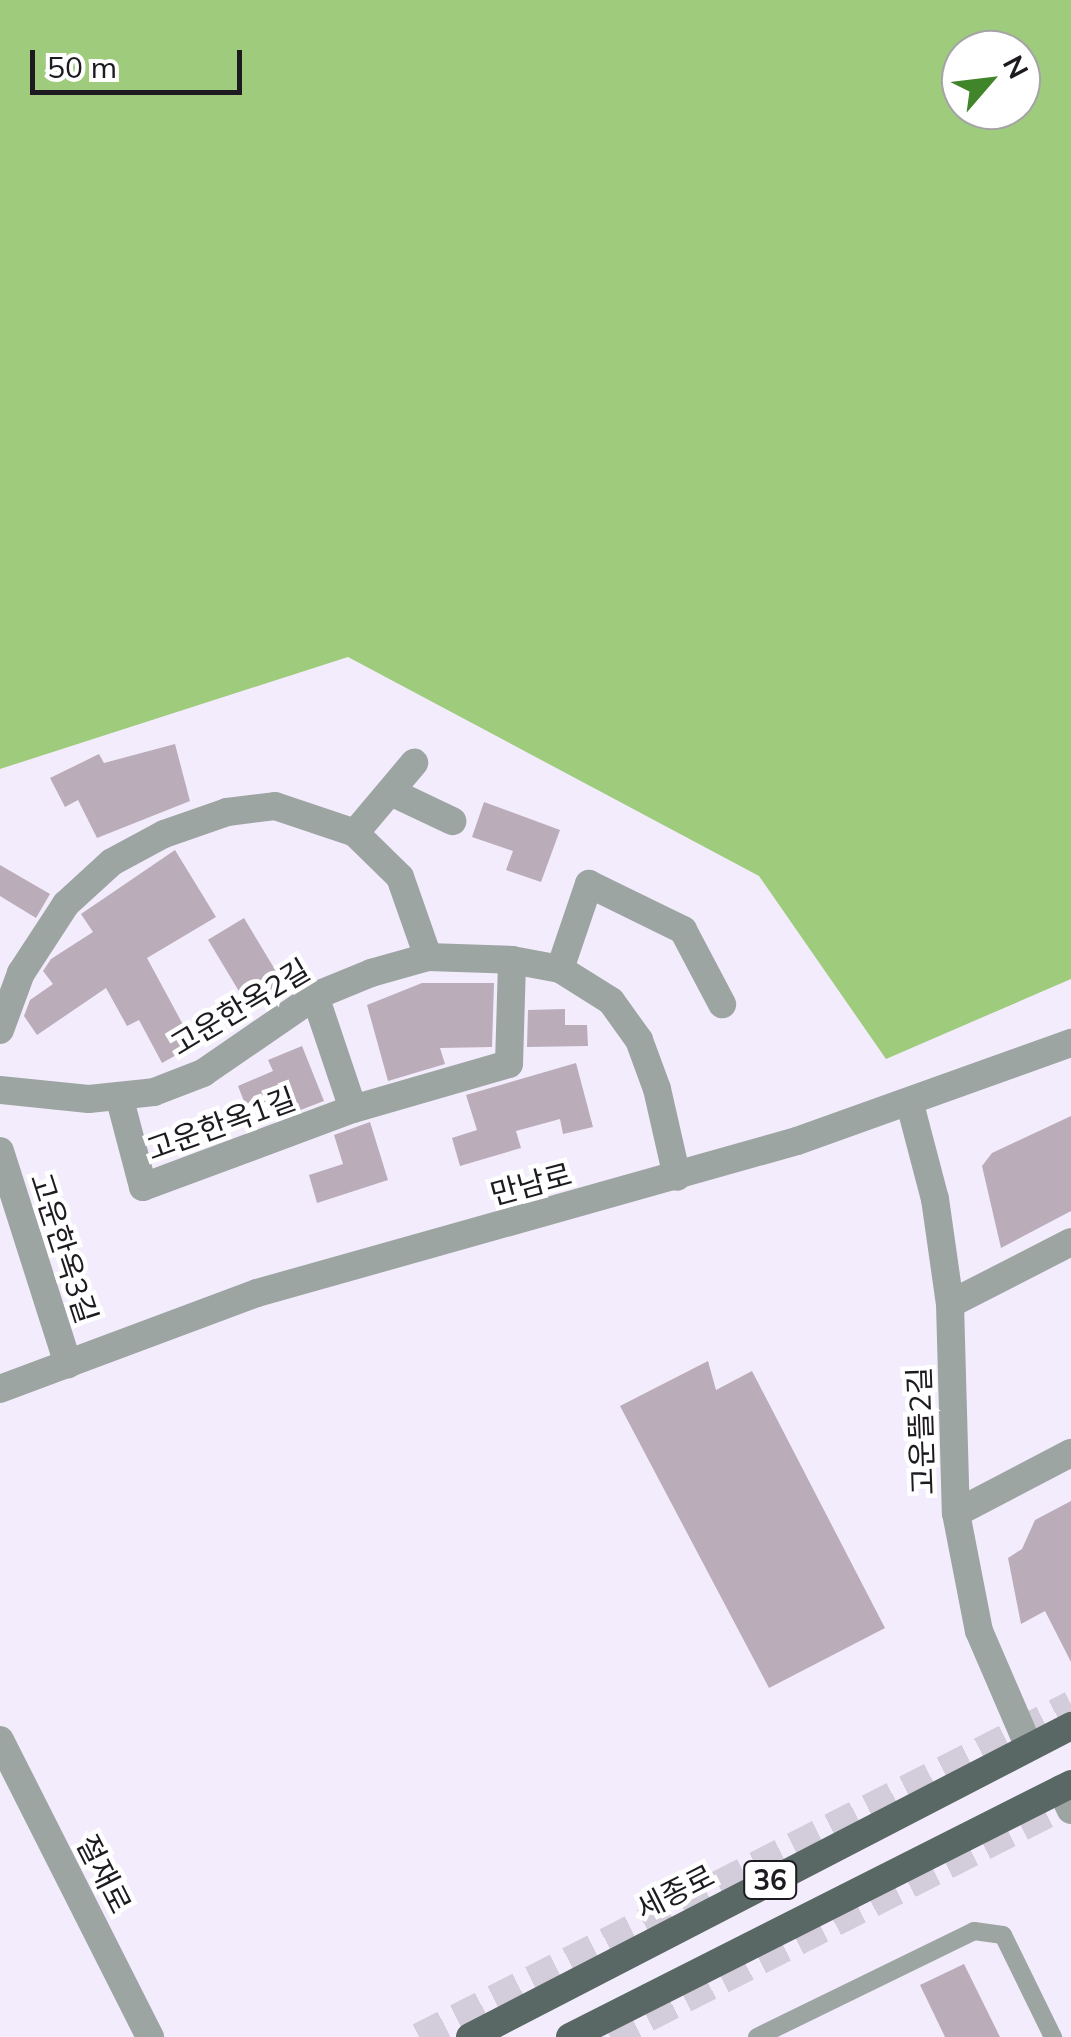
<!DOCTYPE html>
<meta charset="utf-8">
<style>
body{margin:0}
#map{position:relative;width:1071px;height:2037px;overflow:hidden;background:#f3ecfc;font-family:Mulish,"Noto Sans KR",sans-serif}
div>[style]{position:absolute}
.forest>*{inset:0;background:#9fcb7d}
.building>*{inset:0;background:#baadb9;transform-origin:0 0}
.trunk-tunnel>*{height:28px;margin-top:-14px;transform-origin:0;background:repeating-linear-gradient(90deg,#d3ccdb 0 28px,transparent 0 42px)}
.service>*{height:18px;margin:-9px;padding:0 9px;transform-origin:9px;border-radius:9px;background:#9da5a3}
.minor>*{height:28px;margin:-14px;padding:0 14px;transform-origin:14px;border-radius:14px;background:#9da5a3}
.tertiary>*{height:28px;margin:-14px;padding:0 14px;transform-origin:14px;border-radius:14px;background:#9da5a3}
.primary>*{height:28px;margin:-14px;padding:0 14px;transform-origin:14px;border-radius:14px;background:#596864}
span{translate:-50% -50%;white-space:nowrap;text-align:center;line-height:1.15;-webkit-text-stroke:9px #fff;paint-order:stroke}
.shield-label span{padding:2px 8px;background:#fff;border:2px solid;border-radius:8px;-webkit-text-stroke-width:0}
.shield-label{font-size:28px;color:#1d1a20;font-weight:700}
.street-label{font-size:30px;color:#1d1a20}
.north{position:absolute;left:941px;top:30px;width:100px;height:100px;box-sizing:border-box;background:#fff;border:2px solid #a5a3a6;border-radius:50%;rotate:62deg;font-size:28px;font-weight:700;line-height:40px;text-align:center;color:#1d1a20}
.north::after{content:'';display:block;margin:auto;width:35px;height:45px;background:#40852a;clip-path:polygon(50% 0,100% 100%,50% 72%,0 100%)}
.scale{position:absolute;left:30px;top:50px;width:212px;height:45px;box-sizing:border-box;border:5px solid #1d1a20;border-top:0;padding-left:12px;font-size:30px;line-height:35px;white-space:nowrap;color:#1d1a20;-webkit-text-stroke:8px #fff;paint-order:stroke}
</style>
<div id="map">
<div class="forest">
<i style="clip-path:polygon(evenodd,0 0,1071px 0,1071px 979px,886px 1059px,759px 876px,348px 657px,0 769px,0 0,961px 50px,1021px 50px,1021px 110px,961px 110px,961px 50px)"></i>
</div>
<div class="building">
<i style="clip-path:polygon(175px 744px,190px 801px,97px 838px,78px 800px,65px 807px,50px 778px,99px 754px,104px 763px)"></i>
<i style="clip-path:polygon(484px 802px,560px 830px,541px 882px,506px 870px,513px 851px,472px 837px)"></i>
<i style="clip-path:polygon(175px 850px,216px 917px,147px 958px,194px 1045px,162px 1063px,139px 1020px,127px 1026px,106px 988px,37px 1035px,24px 1016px,30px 1000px,53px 984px,43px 971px,51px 959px,93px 932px,81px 914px)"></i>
<i style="clip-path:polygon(0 865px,50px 894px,36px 918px,0 896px)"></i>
<i style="left:244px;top:918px;width:78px;height:42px;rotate:59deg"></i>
<i style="clip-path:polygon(422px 983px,494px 983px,492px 1047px,440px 1048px,445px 1064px,388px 1081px,367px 1005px)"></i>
<i style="clip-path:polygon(565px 1009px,565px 1025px,587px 1025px,588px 1046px,527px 1047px,528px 1010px)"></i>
<i style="clip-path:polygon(302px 1046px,324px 1101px,290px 1114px,284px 1099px,249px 1114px,238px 1086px,273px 1071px,268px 1060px)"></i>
<i style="clip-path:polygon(576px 1063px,593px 1127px,563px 1134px,560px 1119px,516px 1131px,521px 1148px,460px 1166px,452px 1138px,477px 1130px,466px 1095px)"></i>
<i style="clip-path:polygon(1071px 1116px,1071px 1211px,1001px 1248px,982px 1166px,992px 1153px)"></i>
<i style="clip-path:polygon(370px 1122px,388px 1180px,317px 1203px,309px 1175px,343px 1164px,334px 1135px)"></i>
<i style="clip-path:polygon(708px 1361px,716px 1390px,752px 1371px,885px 1628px,769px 1688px,620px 1406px)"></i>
<i style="clip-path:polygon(1071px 1501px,1071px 1662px,1045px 1611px,1021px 1624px,1008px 1558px,1022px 1549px,1035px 1520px)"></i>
<i style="clip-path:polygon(964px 1964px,1000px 2037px,945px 2037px,920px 1985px)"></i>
</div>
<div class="trunk-tunnel">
<i style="left:419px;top:2037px;width:732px;rotate:-26.99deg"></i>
<i style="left:610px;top:2037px;width:517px;rotate:-27.01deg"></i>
</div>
<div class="service">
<i style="left:757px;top:2037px;width:242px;rotate:-26deg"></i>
<i style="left:974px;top:1931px;width:29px;rotate:8deg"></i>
<i style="left:1003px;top:1935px;width:114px;rotate:63.9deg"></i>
</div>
<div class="minor">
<i style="left:391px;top:792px;width:68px;rotate:25.4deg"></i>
<i style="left:355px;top:833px;width:92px;rotate:-49.9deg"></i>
<i style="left:560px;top:969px;width:90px;rotate:-71.2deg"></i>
<i style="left:589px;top:884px;width:105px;rotate:26.1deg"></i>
<i style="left:683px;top:930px;width:84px;rotate:62.2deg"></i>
<i style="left:315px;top:996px;width:119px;rotate:71.4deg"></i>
<i style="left:0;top:1030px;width:61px;rotate:-69.8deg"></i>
<i style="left:21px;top:973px;width:82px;rotate:-56.9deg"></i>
<i style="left:66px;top:904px;width:62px;rotate:-42.4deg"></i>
<i style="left:112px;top:862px;width:59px;rotate:-28.3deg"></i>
<i style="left:164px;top:834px;width:67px;rotate:-19.2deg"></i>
<i style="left:227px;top:812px;width:48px;rotate:-7.1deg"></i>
<i style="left:275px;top:806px;width:84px;rotate:18.6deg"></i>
<i style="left:355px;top:833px;width:63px;rotate:44.4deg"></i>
<i style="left:400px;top:877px;width:85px;rotate:70.7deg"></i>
<i style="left:0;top:1090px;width:89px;rotate:5.8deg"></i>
<i style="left:89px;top:1099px;width:65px;rotate:-6.1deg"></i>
<i style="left:154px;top:1092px;width:53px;rotate:-21.2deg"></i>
<i style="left:203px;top:1073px;width:136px;rotate:-34.5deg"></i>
<i style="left:315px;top:996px;width:61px;rotate:-22.3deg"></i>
<i style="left:371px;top:973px;width:59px;rotate:-15.7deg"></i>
<i style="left:428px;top:957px;width:84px;rotate:2deg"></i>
<i style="left:512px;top:960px;width:49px;rotate:10.6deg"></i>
<i style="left:560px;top:969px;width:60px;rotate:32.1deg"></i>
<i style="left:611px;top:1001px;width:48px;rotate:54.3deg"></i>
<i style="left:639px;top:1040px;width:52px;rotate:69.8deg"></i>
<i style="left:657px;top:1089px;width:90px;rotate:77.2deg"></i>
<i style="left:119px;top:1096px;width:94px;rotate:75.2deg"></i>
<i style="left:143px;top:1187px;width:224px;rotate:-20.4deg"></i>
<i style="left:353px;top:1109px;width:162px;rotate:-16.1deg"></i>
<i style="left:509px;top:1064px;width:104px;rotate:-88.3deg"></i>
<i style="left:910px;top:1104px;width:98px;rotate:75.3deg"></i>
<i style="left:935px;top:1199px;width:106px;rotate:81.9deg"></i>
<i style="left:950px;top:1304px;width:209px;rotate:88.4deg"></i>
<i style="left:956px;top:1513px;width:120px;rotate:79deg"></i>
<i style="left:979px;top:1631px;width:126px;rotate:66.7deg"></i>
<i style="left:0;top:1151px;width:224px;rotate:72.3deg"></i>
<i style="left:950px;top:1304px;width:136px;rotate:-27.1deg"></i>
<i style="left:956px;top:1513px;width:130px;rotate:-27.6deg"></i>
<i style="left:1061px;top:1789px;width:23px;rotate:65deg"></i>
</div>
<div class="tertiary">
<i style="left:0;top:1389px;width:274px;rotate:-20.5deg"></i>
<i style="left:257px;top:1293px;width:561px;rotate:-15.72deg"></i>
<i style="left:797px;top:1141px;width:291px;rotate:-19.7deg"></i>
<i style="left:0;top:1740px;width:333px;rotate:63.2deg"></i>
</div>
<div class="primary">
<i style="left:470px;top:2037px;width:677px;rotate:-27.36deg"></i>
<i style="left:570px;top:2037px;width:561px;rotate:-26.79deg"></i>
</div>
<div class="shield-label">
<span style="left:770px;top:1880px">36</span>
</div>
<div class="street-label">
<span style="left:240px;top:1007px;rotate:-31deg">고운한옥2길</span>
<span style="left:221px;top:1124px;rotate:-20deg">고운한옥1길</span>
<span style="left:531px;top:1184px;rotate:-15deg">만남로</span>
<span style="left:64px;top:1248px;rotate:72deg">고운한옥3길</span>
<span style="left:921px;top:1431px;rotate:-92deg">고운뜰2길</span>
<span style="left:104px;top:1874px;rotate:63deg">절재로</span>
<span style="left:675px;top:1892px;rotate:-27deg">세종로</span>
</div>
<div class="north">N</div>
<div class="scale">50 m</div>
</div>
